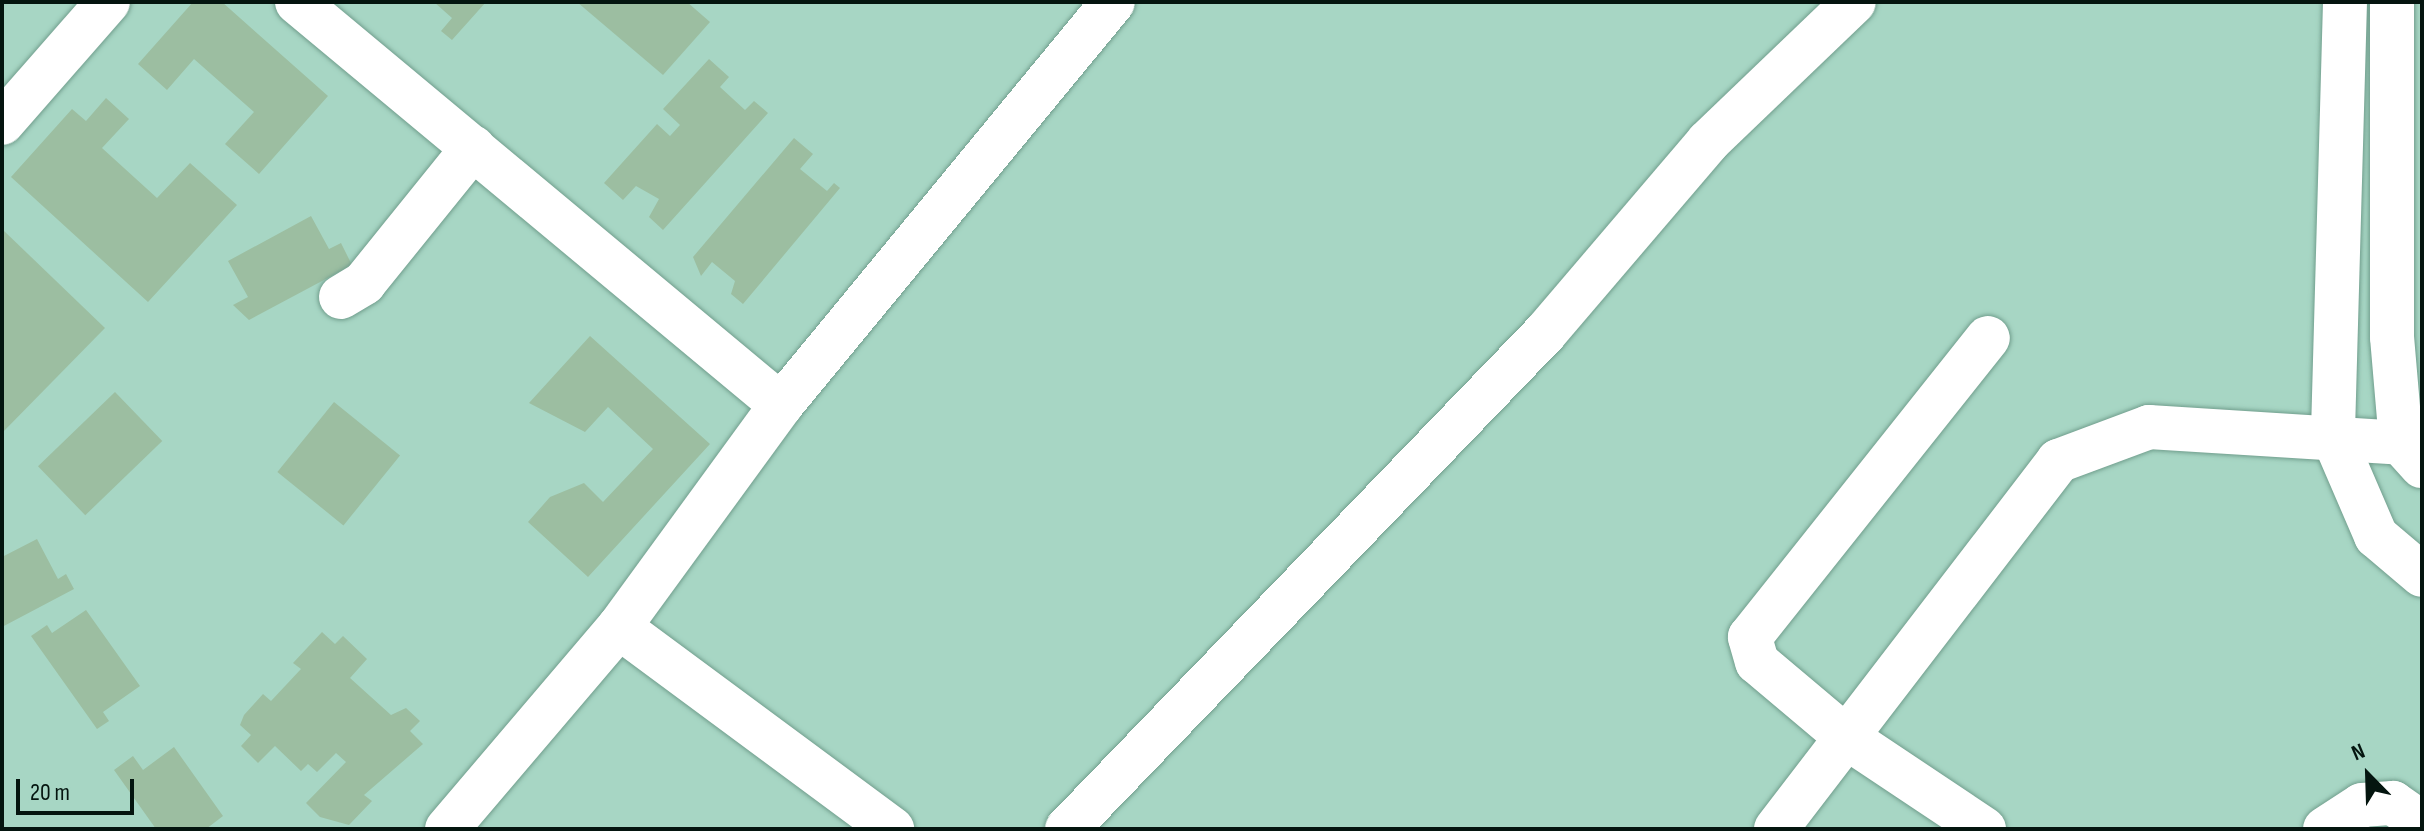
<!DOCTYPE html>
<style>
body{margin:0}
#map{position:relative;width:2424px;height:831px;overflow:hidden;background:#a7d6c4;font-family:"Sofia Sans Condensed",sans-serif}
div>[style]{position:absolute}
.building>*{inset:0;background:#9cbea1;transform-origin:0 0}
.roads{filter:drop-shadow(0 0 2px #719e8d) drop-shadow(0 0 2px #719e8d)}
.minor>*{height:44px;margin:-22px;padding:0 22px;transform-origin:22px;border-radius:22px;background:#fff}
span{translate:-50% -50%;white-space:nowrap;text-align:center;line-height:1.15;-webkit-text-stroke:8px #a7d6c4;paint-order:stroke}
.frame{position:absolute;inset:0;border:4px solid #04150f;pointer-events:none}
.north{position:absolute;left:2328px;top:735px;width:80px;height:80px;-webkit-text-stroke:6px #a7d6c4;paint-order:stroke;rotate:337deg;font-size:22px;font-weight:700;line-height:32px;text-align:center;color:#04150f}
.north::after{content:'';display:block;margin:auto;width:28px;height:36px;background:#04150f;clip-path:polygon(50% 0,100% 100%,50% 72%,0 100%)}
.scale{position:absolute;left:16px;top:779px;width:118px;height:36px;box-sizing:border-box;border:4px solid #04150f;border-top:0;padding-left:10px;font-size:24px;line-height:28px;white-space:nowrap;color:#04150f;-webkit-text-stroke:6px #a7d6c4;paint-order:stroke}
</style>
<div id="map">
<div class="building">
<i style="clip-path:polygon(193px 2px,222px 2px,328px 96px,259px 174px,225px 144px,254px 112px,194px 59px,167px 90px,138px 64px)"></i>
<i style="clip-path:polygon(434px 2px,486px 2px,452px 40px,441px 31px,452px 18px)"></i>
<i style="clip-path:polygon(577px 2px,687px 2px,710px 22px,663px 75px)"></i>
<i style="clip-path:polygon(709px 59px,729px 77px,720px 87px,745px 110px,754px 101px,768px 113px,663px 230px,649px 217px,659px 199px,636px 186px,623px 200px,604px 183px,657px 124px,670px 136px,680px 125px,663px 109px)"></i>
<i style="clip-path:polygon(106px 98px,129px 119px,102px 148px,157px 198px,190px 163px,237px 205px,148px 302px,11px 177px,72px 109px,86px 121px)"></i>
<i style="clip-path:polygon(794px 138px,813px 154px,800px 169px,827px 191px,834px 183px,840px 188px,743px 304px,731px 294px,735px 281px,712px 262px,701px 276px,693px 257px)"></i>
<i style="clip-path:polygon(311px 216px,329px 249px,341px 243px,352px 265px,249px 320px,233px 305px,248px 297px,228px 261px)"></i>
<i style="clip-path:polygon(2px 229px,105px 328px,2px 433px)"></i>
<i style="clip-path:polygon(590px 336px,710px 444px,588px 577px,528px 522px,550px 497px,584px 483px,603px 502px,653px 449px,608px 407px,585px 432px,529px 403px)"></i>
<i style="left:115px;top:392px;width:68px;height:107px;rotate:46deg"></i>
<i style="left:334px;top:402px;width:85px;height:90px;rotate:39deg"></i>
<i style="clip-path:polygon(37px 539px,58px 579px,66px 574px,74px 589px,2px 627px,2px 557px)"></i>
<i style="clip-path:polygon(86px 610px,140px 686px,103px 712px,109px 721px,97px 729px,31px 636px,47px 625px,52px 633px)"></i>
<i style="clip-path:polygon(322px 632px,335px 644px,343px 636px,367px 659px,350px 678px,391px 715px,406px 708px,420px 721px,410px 731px,423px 744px,364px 795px,372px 801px,349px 825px,320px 817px,306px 803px,346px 762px,336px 753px,317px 772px,308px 764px,301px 771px,275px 746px,258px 763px,241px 746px,251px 735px,240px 725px,244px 715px,263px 694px,271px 701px,301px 669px,293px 663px)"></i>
<i style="clip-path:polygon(174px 747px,223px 816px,206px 829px,156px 829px,114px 770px,133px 756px,143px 770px)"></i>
</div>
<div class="roads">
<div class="minor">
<i style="left:297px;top:2px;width:630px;rotate:39.78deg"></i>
<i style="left:781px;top:405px;width:275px;rotate:126.1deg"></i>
<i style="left:619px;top:627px;width:340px;rotate:36.5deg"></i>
<i style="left:2345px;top:2px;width:434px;rotate:91.6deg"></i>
<i style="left:2333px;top:436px;width:109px;rotate:66.7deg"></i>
<i style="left:2376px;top:536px;width:60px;rotate:40.3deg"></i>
<i style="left:2392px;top:2px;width:335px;rotate:90deg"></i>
<i style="left:2392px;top:337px;width:106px;rotate:85.1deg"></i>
<i style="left:2401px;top:443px;width:31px;rotate:48deg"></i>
<i style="left:2px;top:123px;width:161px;rotate:-48.8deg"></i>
<i style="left:341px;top:297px;width:27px;rotate:-31deg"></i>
<i style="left:364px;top:283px;width:174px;rotate:-51.1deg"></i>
<i style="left:781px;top:405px;width:522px;rotate:-50.52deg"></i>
<i style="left:447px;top:829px;width:265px;rotate:-49.6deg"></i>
<i style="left:1067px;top:829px;width:689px;rotate:-46.06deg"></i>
<i style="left:1545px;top:333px;width:251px;rotate:-49.5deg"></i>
<i style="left:1708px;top:142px;width:202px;rotate:-43.8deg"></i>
<i style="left:1776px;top:829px;width:464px;rotate:-52.5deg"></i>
<i style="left:2058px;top:461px;width:97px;rotate:-20.5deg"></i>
<i style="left:2149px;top:427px;width:253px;rotate:3.6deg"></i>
<i style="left:1984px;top:829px;width:166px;rotate:-146.3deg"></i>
<i style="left:1846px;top:737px;width:116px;rotate:-139.9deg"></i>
<i style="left:1757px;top:662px;width:26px;rotate:-106deg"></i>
<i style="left:1750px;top:637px;width:382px;rotate:-51.5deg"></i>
<i style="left:2325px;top:829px;width:44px;rotate:-33deg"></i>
<i style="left:2362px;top:805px;width:31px;rotate:-4deg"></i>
<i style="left:2393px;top:803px;width:35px;rotate:35deg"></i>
</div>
</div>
<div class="frame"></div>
<div class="north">N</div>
<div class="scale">20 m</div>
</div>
